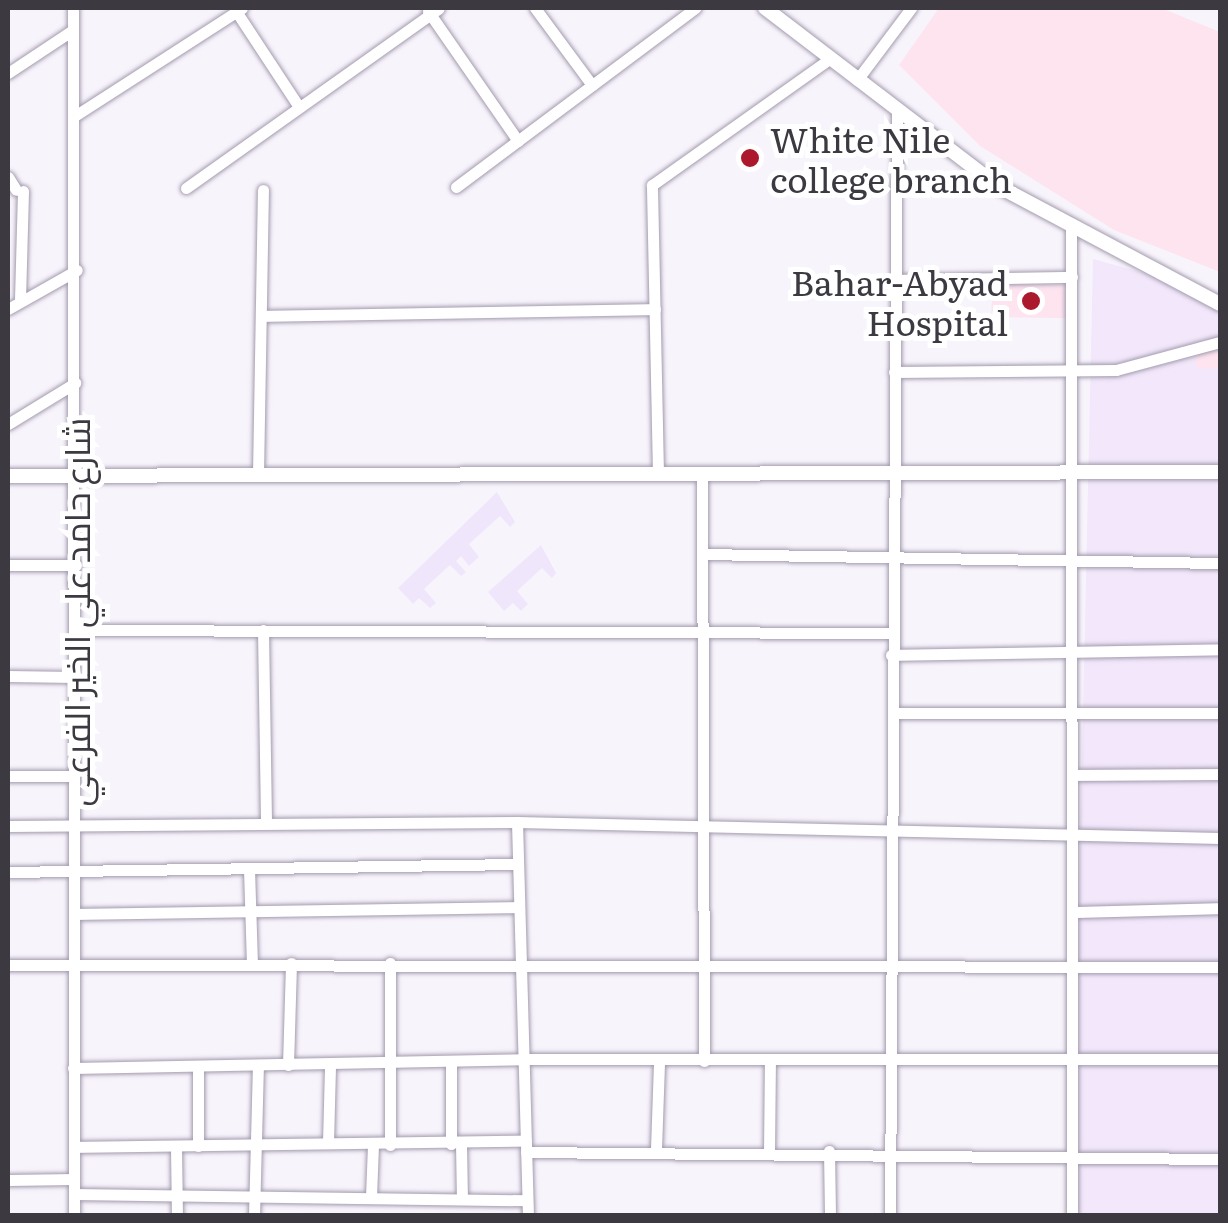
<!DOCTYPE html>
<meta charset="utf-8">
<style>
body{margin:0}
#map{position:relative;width:1228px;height:1223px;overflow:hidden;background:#f8f4fc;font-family:Literata,Cairo,serif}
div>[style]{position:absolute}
.commercial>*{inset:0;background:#f2e7fb}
.built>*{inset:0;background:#efe6fc}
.medical>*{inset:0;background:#fde4ef;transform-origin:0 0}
.roads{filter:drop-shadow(0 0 2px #a39bae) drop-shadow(0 0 2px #a39bae)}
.minor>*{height:11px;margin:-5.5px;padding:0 5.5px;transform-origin:5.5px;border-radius:5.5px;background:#fff}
.major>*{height:14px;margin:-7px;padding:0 7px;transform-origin:7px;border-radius:7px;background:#fff}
.dots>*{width:28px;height:28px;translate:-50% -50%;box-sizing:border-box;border:5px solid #fff;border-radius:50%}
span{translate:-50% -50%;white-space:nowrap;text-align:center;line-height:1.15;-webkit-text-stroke:10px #fff;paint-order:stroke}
.poi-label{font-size:35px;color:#3c3941}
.left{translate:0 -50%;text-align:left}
.right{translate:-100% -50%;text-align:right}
.street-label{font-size:35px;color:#3c3941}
.frame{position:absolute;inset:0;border:10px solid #3c3941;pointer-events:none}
</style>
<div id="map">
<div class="commercial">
<i style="clip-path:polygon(1093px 259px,1220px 294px,1220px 1215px,1072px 1216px)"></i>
</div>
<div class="built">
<i style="clip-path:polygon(497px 492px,515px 522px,510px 527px,500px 516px,469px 544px,479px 557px,469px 566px,461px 556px,456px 561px,466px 572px,461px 576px,450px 565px,424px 589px,436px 603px,430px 608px,419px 598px,413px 604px,398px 588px)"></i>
<i style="clip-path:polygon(541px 545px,556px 573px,552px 578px,542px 568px,517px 591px,528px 604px,521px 611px,513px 603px,504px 611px,488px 592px)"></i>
</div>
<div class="medical">
<i style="clip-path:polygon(939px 8px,1161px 8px,1220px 32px,1220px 272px,1114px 230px,980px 146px,899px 65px)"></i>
<i style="left:992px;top:284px;width:76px;height:33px;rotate:1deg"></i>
<i style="clip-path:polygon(1220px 345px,1220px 368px,1197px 369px,1195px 352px)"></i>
</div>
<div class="roads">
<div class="minor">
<i style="left:73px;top:8px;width:1208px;rotate:89.95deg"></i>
<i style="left:535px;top:8px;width:96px;rotate:53.5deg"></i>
<i style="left:236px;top:11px;width:115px;rotate:56.7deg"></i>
<i style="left:428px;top:11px;width:158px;rotate:55.3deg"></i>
<i style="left:8px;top:73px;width:78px;rotate:-33.5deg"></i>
<i style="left:857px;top:80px;width:90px;rotate:-53.1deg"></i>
<i style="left:73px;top:117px;width:201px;rotate:-32.8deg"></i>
<i style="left:8px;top:177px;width:15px;rotate:58deg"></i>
<i style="left:456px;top:187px;width:299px;rotate:-36.8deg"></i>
<i style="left:186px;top:188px;width:310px;rotate:-35.4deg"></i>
<i style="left:1071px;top:230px;width:986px;rotate:89.94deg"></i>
<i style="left:896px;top:280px;width:176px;rotate:-1deg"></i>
<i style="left:20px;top:299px;width:108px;rotate:-88.4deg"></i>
<i style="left:8px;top:309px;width:79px;rotate:-29.5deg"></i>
<i style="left:262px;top:316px;width:393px;rotate:-1deg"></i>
<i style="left:894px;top:372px;width:222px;rotate:-0.5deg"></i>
<i style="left:1116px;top:370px;width:108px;rotate:-15.1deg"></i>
<i style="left:8px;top:424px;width:79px;rotate:-31.5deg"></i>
<i style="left:258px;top:474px;width:284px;rotate:-89deg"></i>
<i style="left:658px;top:474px;width:289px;rotate:-91.2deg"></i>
<i style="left:652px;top:185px;width:217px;rotate:-35.4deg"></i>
<i style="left:702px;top:475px;width:586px;rotate:89.8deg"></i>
<i style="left:702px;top:554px;width:518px;rotate:1deg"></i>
<i style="left:8px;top:565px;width:68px"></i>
<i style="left:74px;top:630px;width:817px;rotate:0.21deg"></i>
<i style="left:263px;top:630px;width:190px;rotate:89.1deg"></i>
<i style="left:891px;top:655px;width:329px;rotate:-1deg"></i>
<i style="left:8px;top:676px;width:66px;rotate:0.9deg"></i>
<i style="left:893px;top:713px;width:327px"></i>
<i style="left:1073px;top:775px;width:147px;rotate:-0.4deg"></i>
<i style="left:8px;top:776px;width:66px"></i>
<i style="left:517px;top:822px;width:394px;rotate:88.4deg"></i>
<i style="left:8px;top:826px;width:509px;rotate:-0.45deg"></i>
<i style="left:517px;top:822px;width:703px;rotate:1.3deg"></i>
<i style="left:249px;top:869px;width:95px;rotate:88.2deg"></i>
<i style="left:8px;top:872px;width:509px;rotate:-0.9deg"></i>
<i style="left:1072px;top:912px;width:148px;rotate:-1.5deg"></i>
<i style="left:78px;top:914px;width:440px;rotate:-0.9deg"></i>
<i style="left:390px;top:963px;width:182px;rotate:90deg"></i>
<i style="left:8px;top:965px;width:1212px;rotate:0.09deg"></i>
<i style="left:451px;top:1061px;width:83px;rotate:90deg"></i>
<i style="left:288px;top:1065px;width:102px;rotate:-88.3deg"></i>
<i style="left:73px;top:1068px;width:450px;rotate:-1.1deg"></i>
<i style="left:523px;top:1059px;width:697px"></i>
<i style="left:198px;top:1069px;width:77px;rotate:90deg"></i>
<i style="left:328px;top:1143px;width:78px;rotate:-88.5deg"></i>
<i style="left:461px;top:1144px;width:55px;rotate:89deg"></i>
<i style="left:74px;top:1147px;width:452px;rotate:-0.8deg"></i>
<i style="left:176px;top:1147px;width:69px;rotate:89.2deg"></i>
<i style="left:656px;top:1149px;width:88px;rotate:-88deg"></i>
<i style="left:829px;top:1151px;width:65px;rotate:89.1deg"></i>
<i style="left:526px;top:1152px;width:694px;rotate:0.58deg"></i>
<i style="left:769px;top:1152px;width:89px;rotate:-89.4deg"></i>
<i style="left:8px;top:1180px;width:66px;rotate:-0.9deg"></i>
<i style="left:74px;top:1194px;width:453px;rotate:0.8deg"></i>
<i style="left:371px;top:1197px;width:51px;rotate:-87.8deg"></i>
<i style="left:254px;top:1216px;width:150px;rotate:-88.5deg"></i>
<i style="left:890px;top:1216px;width:1105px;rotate:-89.64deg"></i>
</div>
<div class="major">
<i style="left:765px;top:8px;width:293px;rotate:37.4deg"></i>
<i style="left:998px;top:186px;width:251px;rotate:28deg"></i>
<i style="left:8px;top:476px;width:1212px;rotate:-0.19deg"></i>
</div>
</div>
<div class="dots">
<i style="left:750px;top:158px;background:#ad192c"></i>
<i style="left:1031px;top:301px;background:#ad192c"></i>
</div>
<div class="poi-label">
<span class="left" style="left:770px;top:158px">White Nile<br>college branch</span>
<span class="right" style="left:1008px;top:301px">Bahar-Abyad<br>Hospital</span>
</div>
<div class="street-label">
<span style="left:75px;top:612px;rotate:-90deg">شارع حامد علي الخير الفرعي</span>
</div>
<div class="frame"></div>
</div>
